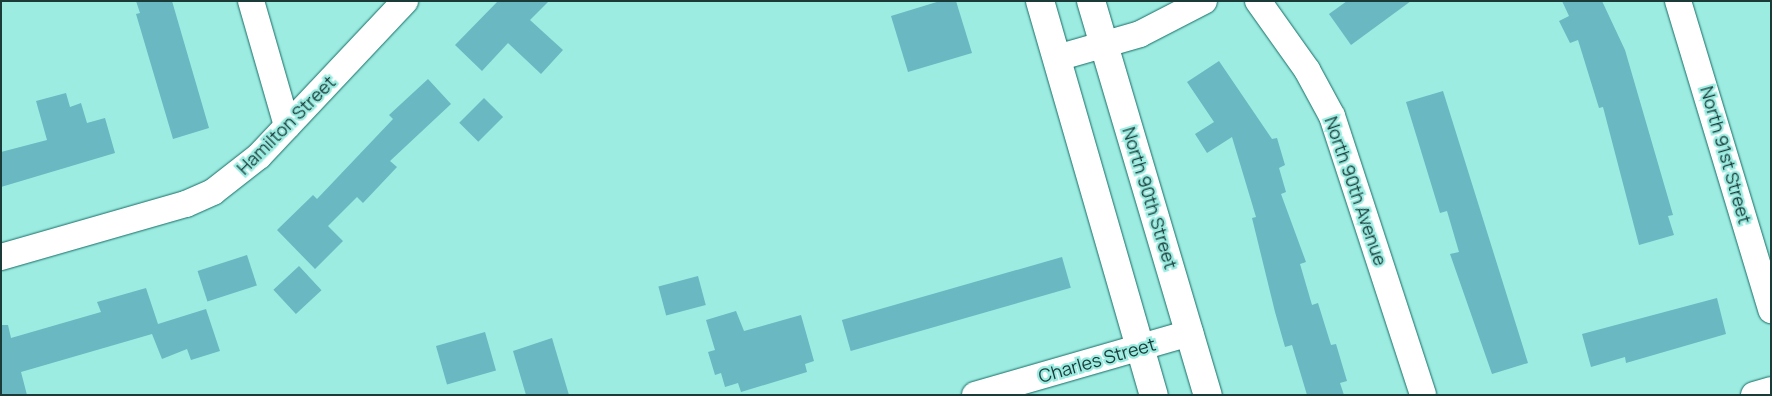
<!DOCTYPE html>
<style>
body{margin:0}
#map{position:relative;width:1772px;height:396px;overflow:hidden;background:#9dece2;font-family:Manrope,sans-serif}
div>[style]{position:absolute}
.building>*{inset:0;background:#69b8c2;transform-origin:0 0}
.roads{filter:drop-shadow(0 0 1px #156d65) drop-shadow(0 0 1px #156d65)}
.minor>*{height:26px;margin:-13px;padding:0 13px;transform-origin:13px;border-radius:13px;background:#fff}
.primary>*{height:28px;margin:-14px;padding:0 14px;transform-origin:14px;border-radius:14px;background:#fff}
span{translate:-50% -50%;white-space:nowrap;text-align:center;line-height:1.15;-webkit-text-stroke:4.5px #9dece2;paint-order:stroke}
.street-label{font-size:18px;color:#1a3b38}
.frame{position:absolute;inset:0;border:2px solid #1a3b38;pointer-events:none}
</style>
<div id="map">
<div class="building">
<i style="clip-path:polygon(136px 1px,172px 1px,209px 128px,173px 139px,136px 14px,140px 13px)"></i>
<i style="clip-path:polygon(498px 1px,549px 1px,530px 20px,563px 50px,541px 74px,508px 43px,482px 71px,455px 45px)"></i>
<i style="clip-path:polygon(940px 1px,956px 1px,972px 53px,908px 72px,891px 16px)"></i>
<i style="clip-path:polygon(1347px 1px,1411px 1px,1351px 45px,1329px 14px)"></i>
<i style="clip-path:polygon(1562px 1px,1602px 1px,1625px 50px,1673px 215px,1668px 216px,1674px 235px,1639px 245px,1603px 107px,1599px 108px,1578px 40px,1570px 43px,1559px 21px,1569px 16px)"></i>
<i style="clip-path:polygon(1219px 61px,1272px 139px,1277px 138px,1285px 165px,1279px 168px,1286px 192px,1281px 194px,1306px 262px,1300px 264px,1312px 305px,1318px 303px,1331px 345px,1336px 344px,1347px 381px,1340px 383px,1344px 395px,1307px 395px,1292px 345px,1285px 347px,1275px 312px,1252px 218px,1256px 217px,1232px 137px,1207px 153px,1195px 134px,1214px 122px,1187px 82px)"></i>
<i style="clip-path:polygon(428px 79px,451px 104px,390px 161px,397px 167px,363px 203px,357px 197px,328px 226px,343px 241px,315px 269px,277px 230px,313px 195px,317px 199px,393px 119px,389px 115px)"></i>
<i style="clip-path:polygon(1443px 91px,1528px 363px,1492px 374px,1450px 254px,1459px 252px,1447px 211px,1440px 213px,1406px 102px)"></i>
<i style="clip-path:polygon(66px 93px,70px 107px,81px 103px,87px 123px,105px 118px,115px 153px,1px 187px,1px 152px,47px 140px,36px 101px)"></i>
<i style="left:484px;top:98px;width:27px;height:35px;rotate:45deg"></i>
<i style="left:247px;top:255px;width:32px;height:52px;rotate:72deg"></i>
<i style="left:1062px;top:257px;width:32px;height:229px;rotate:74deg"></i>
<i style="left:299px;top:266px;width:33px;height:35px;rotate:47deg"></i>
<i style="left:698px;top:276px;width:30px;height:41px;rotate:75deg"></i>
<i style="clip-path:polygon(146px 288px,158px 324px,206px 309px,220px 351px,191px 360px,187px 349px,162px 359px,152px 334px,21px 372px,27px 395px,1px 395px,1px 325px,8px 325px,11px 338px,101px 312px,97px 302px)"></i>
<i style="clip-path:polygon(1717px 298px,1726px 334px,1626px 363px,1625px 357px,1591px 367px,1582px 334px)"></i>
<i style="clip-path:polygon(736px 311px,744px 331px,801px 315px,814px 361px,805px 364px,807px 372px,741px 392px,738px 383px,725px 387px,721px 373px,715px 375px,708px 352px,715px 350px,706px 320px)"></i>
<i style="left:485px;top:332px;width:40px;height:51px;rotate:74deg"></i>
<i style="clip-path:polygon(552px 338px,569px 395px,526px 395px,513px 351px)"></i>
</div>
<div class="roads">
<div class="minor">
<i style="left:251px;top:1px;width:130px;rotate:73.9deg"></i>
<i style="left:1258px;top:1px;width:85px;rotate:54.6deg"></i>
<i style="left:1307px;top:70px;width:52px;rotate:61.5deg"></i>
<i style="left:1332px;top:116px;width:293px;rotate:71.9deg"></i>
<i style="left:1678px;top:1px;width:323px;rotate:73.2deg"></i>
<i style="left:1057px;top:58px;width:86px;rotate:-16.1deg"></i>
<i style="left:1140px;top:34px;width:72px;rotate:-27.3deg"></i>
<i style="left:1px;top:257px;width:192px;rotate:-16deg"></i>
<i style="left:186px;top:204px;width:30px;rotate:-24deg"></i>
<i style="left:213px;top:192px;width:58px;rotate:-38deg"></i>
<i style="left:259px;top:156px;width:213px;rotate:-46.7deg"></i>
<i style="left:975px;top:395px;width:224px;rotate:-16.1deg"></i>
<i style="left:1754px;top:395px;width:18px;rotate:-16deg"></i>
</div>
<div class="primary">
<i style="left:1040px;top:1px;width:410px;rotate:73.9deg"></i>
<i style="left:1091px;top:1px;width:411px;rotate:73.5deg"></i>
</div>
</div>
<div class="street-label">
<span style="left:286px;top:125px;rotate:-45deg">Hamilton Street</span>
<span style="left:1726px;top:155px;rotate:74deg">North 91st Street</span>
<span style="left:1356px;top:191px;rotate:71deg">North 90th Avenue</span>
<span style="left:1150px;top:198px;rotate:73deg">North 90th Street</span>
<span style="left:1097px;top:360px;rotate:-16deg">Charles Street</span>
</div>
<div class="frame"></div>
</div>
